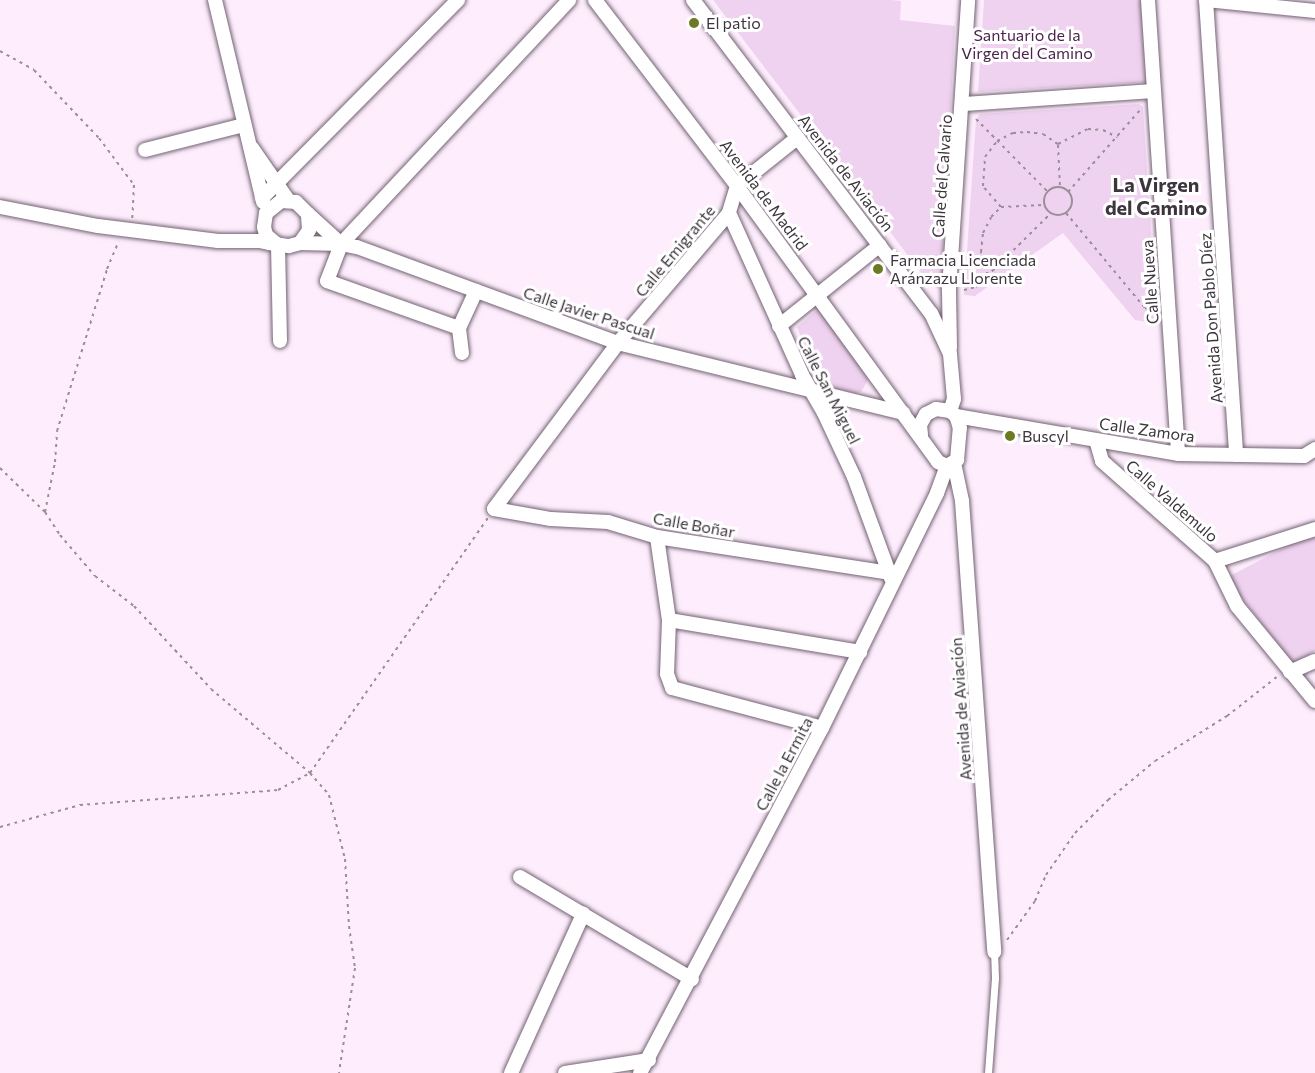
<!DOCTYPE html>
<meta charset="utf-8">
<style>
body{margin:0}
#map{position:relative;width:1315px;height:1073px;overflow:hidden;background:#feeefd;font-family:Commissioner,sans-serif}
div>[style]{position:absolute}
.green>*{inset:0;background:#efd2ef}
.path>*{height:2px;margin-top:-1px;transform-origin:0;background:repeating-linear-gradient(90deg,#9a8e99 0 3px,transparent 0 7.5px)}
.path>.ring{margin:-1px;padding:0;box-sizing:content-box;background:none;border:2px solid #9a8e99;border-radius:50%}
.roads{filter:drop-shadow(0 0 2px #726272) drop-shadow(0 0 2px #726272)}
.service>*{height:7px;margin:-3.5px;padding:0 3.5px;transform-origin:3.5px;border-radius:3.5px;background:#fff}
.minor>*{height:14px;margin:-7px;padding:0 7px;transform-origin:7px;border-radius:7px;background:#fff}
.dots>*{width:16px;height:16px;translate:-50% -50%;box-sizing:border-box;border:3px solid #fff;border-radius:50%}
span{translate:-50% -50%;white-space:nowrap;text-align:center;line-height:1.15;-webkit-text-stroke:6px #fff;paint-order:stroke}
.poi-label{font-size:16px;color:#3d353d}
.left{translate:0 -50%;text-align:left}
.park-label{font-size:16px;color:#4c224d}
.street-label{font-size:16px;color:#3d353d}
.quarter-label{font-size:20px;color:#3d353d;font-weight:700}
</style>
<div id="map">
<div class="green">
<i style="clip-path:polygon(713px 0,891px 0,901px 1px,900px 20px,955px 26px,941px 291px,929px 283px)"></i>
<i style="clip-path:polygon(984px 0,1141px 0,1146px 82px,978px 92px)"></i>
<i style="clip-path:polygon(1139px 104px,1143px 107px,1157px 324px,1135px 320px,1063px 233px,975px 296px,964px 295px,976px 119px,980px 114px)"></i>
<i style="clip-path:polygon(819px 308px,867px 373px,868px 380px,861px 392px,855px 393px,820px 385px,797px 327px)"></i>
<i style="clip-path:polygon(1315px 537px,1315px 651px,1293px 663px,1226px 578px,1291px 544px)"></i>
</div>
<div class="path">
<i style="left:0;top:51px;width:39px;rotate:29deg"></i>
<i style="left:34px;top:70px;width:94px;rotate:46.3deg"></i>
<i style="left:99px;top:138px;width:59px;rotate:53.3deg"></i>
<i style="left:134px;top:185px;width:33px;rotate:93deg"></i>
<i style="left:976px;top:119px;width:101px;rotate:45.4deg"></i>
<i style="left:1058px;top:145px;width:42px;rotate:87.3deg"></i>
<i class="ring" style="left:1044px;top:187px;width:26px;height:26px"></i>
<i style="left:1068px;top:192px;width:111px;rotate:-48.7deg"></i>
<i style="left:1001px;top:207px;width:28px;rotate:-131deg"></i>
<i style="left:983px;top:186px;width:29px;rotate:-86deg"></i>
<i style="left:985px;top:157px;width:20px;rotate:-53deg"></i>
<i style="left:997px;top:141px;width:18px;rotate:-27deg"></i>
<i style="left:1013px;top:133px;width:14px;rotate:-4deg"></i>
<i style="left:1027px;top:132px;width:16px;rotate:7deg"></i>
<i style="left:1043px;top:134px;width:18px;rotate:34deg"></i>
<i style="left:1058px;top:144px;width:34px;rotate:-27deg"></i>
<i style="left:1088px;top:129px;width:15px;rotate:4deg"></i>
<i style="left:1103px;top:130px;width:16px;rotate:27deg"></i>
<i style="left:1066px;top:213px;width:124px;rotate:50.3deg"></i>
<i style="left:1145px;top:308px;width:14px;rotate:30deg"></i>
<i style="left:988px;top:275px;width:24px;rotate:-107deg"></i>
<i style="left:981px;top:252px;width:19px;rotate:-84deg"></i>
<i style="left:983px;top:233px;width:18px;rotate:-63deg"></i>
<i style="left:991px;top:217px;width:14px;rotate:-45deg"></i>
<i style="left:1001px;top:207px;width:42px;rotate:-2.7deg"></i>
<i style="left:964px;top:290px;width:12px;rotate:-14deg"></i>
<i style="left:976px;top:287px;width:104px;rotate:-44.6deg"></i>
<i style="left:0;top:468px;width:63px;rotate:44.4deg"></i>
<i style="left:45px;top:512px;width:27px;rotate:57deg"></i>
<i style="left:60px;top:535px;width:54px;rotate:49.5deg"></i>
<i style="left:95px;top:576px;width:49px;rotate:37.6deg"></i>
<i style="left:134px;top:606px;width:113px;rotate:47.1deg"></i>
<i style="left:211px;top:689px;width:130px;rotate:40.3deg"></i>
<i style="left:310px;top:773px;width:29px;rotate:49deg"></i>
<i style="left:329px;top:795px;width:66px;rotate:76deg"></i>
<i style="left:345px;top:859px;width:67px;rotate:86.6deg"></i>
<i style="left:349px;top:926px;width:42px;rotate:81.9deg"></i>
<i style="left:355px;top:968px;width:106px;rotate:98.7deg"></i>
<i style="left:45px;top:512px;width:51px;rotate:-78.7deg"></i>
<i style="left:55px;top:462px;width:31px;rotate:-86deg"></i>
<i style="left:57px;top:431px;width:170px;rotate:-72.8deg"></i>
<i style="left:107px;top:269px;width:30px;rotate:-67deg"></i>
<i style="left:0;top:827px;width:83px;rotate:-15.4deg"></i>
<i style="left:80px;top:805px;width:199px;rotate:-4.3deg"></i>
<i style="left:278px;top:790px;width:36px;rotate:-28deg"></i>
<i style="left:310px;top:773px;width:311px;rotate:-55.1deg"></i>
<i style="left:1007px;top:940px;width:48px;rotate:-54.3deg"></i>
<i style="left:1035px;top:901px;width:28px;rotate:-67deg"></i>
<i style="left:1046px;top:875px;width:51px;rotate:-55.4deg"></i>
<i style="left:1075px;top:833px;width:47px;rotate:-45deg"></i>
<i style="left:1108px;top:800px;width:61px;rotate:-39.7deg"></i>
<i style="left:1155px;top:761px;width:85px;rotate:-32deg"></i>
<i style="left:1227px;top:716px;width:65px;rotate:-38.1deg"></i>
</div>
<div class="roads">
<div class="service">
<i style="left:988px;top:1073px;width:95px;rotate:-85.8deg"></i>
<i style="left:995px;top:978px;width:26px;rotate:-92deg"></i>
</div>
<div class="minor">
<i style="left:215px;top:0;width:208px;rotate:76.6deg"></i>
<i style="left:595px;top:0;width:234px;rotate:52.6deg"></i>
<i style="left:737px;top:186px;width:341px;rotate:53.9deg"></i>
<i style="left:938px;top:462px;width:10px;rotate:24deg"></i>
<i style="left:947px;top:466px;width:12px;rotate:-31deg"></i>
<i style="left:957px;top:460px;width:32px;rotate:-85deg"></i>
<i style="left:960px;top:428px;width:13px;rotate:-108deg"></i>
<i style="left:956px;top:416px;width:8px;rotate:-140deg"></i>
<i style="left:950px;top:411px;width:14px;rotate:-172deg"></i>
<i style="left:936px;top:409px;width:11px;rotate:153deg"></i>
<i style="left:926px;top:414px;width:13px;rotate:119deg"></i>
<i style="left:920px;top:425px;width:10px;rotate:84deg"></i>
<i style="left:693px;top:0;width:393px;rotate:52.8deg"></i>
<i style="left:931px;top:313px;width:45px;rotate:65.1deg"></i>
<i style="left:950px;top:354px;width:45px;rotate:84.9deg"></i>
<i style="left:954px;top:399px;width:13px;rotate:108deg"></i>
<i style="left:1148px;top:0;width:455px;rotate:86.2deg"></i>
<i style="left:1206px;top:0;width:456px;rotate:86.2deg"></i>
<i style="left:1206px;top:0;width:110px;rotate:5.8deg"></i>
<i style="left:964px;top:104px;width:190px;rotate:-3.9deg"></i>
<i style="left:797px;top:138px;width:77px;rotate:141.3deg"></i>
<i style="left:737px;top:186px;width:28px;rotate:107deg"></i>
<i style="left:729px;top:213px;width:171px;rotate:130.5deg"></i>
<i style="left:618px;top:343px;width:207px;rotate:126.8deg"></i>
<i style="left:494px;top:509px;width:58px;rotate:10deg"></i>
<i style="left:551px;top:519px;width:57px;rotate:3deg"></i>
<i style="left:608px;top:522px;width:51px;rotate:17deg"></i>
<i style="left:657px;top:537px;width:235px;rotate:8.8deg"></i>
<i style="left:252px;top:148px;width:63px;rotate:55.3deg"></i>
<i style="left:145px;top:150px;width:102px;rotate:-14.2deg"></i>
<i style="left:262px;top:198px;width:279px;rotate:-45.3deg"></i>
<i style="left:0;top:207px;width:100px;rotate:11deg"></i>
<i style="left:98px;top:226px;width:121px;rotate:7.1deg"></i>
<i style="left:218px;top:241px;width:41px"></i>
<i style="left:259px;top:241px;width:10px;rotate:11deg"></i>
<i style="left:269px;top:243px;width:20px;rotate:9deg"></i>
<i style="left:289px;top:246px;width:11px;rotate:-15deg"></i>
<i style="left:300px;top:243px;width:16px;rotate:-55deg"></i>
<i style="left:309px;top:230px;width:16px;rotate:-94deg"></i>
<i style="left:308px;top:214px;width:17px;rotate:-135deg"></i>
<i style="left:296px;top:202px;width:15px;rotate:-176deg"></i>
<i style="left:281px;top:201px;width:19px;rotate:141deg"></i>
<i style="left:266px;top:213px;width:14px;rotate:98deg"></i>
<i style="left:264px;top:227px;width:8px;rotate:76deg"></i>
<i style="left:266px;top:235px;width:16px;rotate:40deg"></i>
<i style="left:729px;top:213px;width:178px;rotate:65.7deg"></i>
<i style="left:802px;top:375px;width:44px;rotate:59.9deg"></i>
<i style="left:824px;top:413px;width:71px;rotate:64.9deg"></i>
<i style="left:854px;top:477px;width:108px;rotate:69.9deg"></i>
<i style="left:308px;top:214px;width:45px;rotate:42.3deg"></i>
<i style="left:300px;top:243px;width:41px;rotate:1.4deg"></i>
<i style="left:341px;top:244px;width:16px;rotate:11deg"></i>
<i style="left:357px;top:247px;width:278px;rotate:20.2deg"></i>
<i style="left:618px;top:343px;width:294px;rotate:13.8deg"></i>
<i style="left:278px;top:245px;width:96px;rotate:88.8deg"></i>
<i style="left:779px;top:326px;width:129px;rotate:-38.7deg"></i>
<i style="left:459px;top:328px;width:140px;rotate:-160.4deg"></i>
<i style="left:327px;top:281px;width:40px;rotate:-69deg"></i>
<i style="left:341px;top:244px;width:334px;rotate:-46.9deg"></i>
<i style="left:950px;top:348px;width:59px;rotate:-91deg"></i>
<i style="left:949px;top:289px;width:290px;rotate:-86.2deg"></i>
<i style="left:462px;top:353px;width:25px;rotate:-97deg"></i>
<i style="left:459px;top:328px;width:41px;rotate:-65.3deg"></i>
<i style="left:956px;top:416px;width:225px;rotate:9.7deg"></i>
<i style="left:1178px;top:454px;width:126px;rotate:0.9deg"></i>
<i style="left:1304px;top:456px;width:13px;rotate:-32deg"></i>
<i style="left:1096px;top:440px;width:22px;rotate:74deg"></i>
<i style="left:1102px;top:461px;width:151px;rotate:41.5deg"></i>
<i style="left:1215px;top:561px;width:50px;rotate:63.9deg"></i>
<i style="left:1237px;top:606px;width:123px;rotate:50.6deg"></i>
<i style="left:954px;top:463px;width:39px;rotate:78deg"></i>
<i style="left:962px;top:501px;width:452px;rotate:85.9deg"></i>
<i style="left:657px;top:537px;width:84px;rotate:81.8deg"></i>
<i style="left:669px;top:620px;width:54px;rotate:92.1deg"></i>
<i style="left:667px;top:674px;width:15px;rotate:70deg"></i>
<i style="left:672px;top:688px;width:155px;rotate:14.9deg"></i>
<i style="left:1215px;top:561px;width:105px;rotate:-17.7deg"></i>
<i style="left:669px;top:620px;width:194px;rotate:9.5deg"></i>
<i style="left:1290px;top:672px;width:27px;rotate:-24deg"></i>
<i style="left:520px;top:877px;width:200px;rotate:30.7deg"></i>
<i style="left:511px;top:1073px;width:175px;rotate:-65.6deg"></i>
<i style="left:565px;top:1073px;width:85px;rotate:-8.8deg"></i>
<i style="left:640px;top:1073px;width:390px;rotate:-62.2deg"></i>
<i style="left:822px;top:728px;width:262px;rotate:-63.9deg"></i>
<i style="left:937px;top:493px;width:29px;rotate:-70deg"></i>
</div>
</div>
<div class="dots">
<i style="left:694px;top:23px;background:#6e7924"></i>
<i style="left:878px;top:269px;background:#6e7924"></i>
<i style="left:1010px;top:436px;background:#6e7924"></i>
</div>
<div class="poi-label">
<span class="left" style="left:706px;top:23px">El patio</span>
<span class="left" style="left:890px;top:269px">Farmacia Licenciada<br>Aránzazu Llorente</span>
<span class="left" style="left:1022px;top:436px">Buscyl</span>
</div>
<div class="park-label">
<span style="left:1027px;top:44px">Santuario de la<br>Virgen del Camino</span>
</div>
<div class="street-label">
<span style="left:846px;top:173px;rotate:52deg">Avenida de Aviación</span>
<span style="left:942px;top:176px;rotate:-86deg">Calle del Calvario</span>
<span style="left:764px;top:195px;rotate:53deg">Avenida de Madrid</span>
<span style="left:675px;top:251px;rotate:-50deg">Calle Emigrante</span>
<span style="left:1150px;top:282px;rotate:-94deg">Calle Nueva</span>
<span style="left:589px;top:313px;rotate:18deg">Calle Javier Pascual</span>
<span style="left:1211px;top:318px;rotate:-94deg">Avenida Don Pablo Díez</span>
<span style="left:829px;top:390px;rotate:63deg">Calle San Miguel</span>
<span style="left:1147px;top:430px;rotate:8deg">Calle Zamora</span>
<span style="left:1172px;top:501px;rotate:41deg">Calle Valdemulo</span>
<span style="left:694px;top:525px;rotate:10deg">Calle Boñar</span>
<span style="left:961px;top:709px;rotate:-94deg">Avenida de Aviación</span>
<span style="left:784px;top:764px;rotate:-62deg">Calle la Ermita</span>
</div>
<div class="quarter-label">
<span style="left:1156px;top:196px">La Virgen<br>del Camino</span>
</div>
</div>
